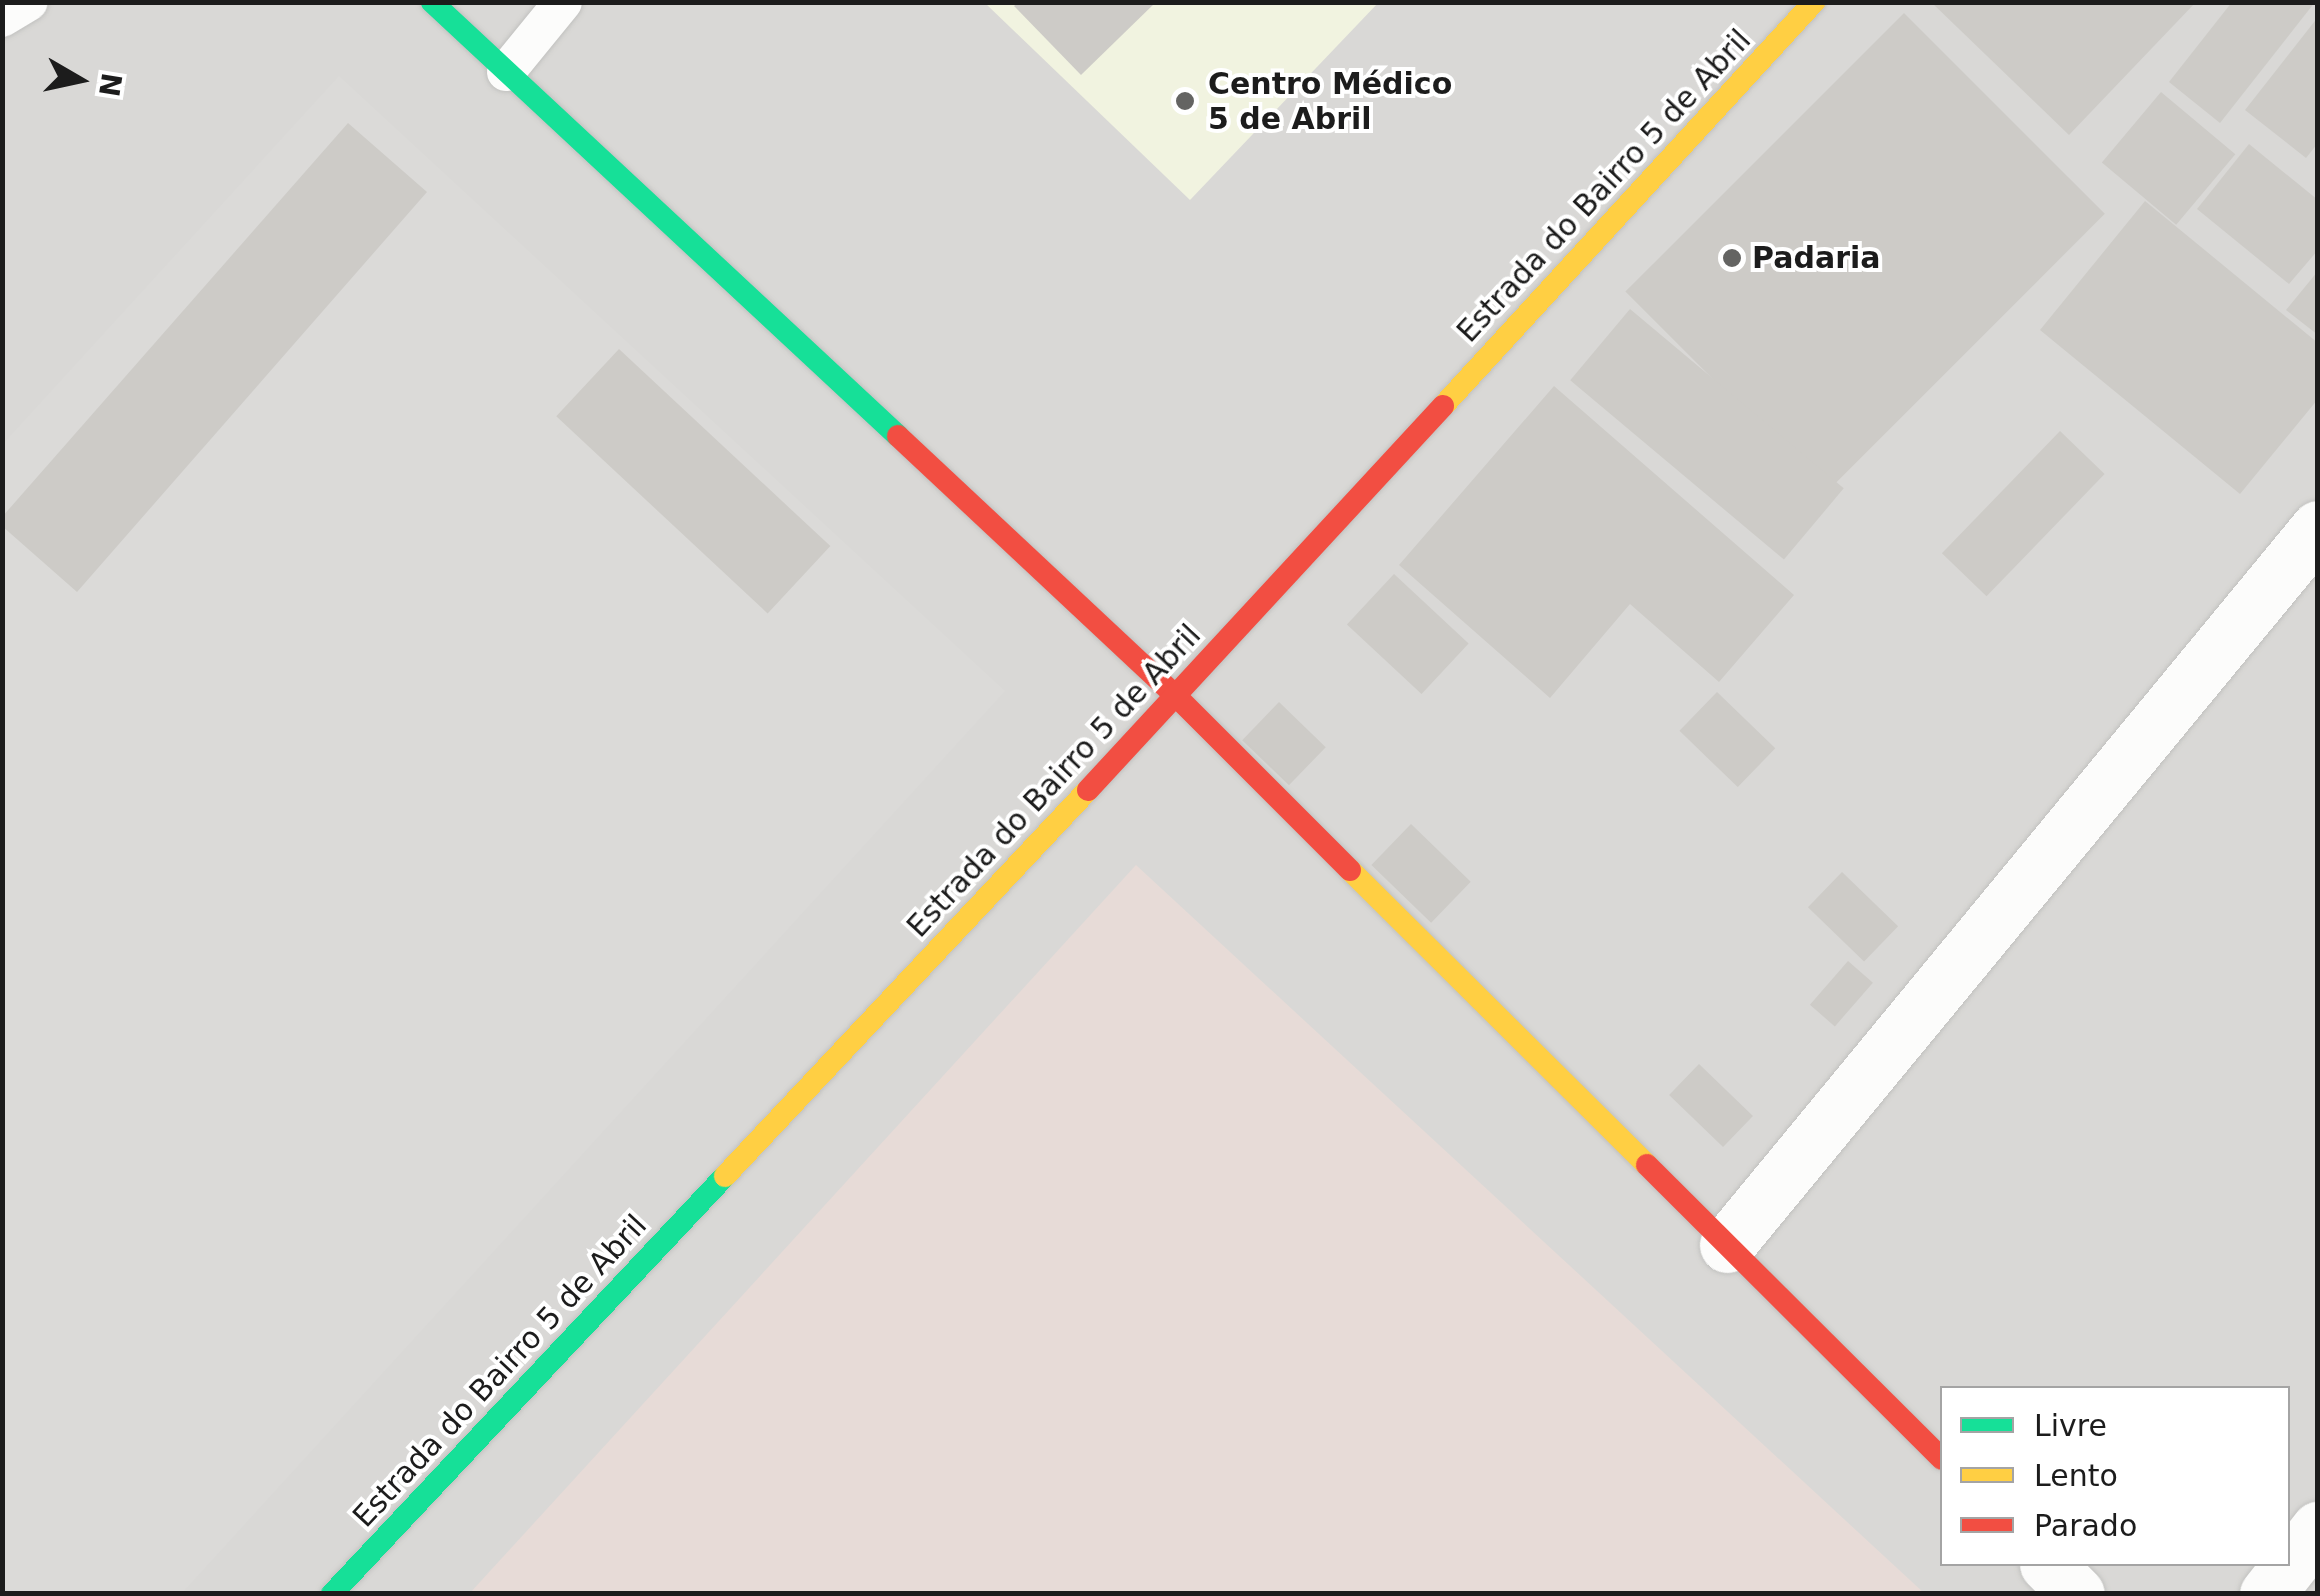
<!DOCTYPE html>
<meta charset="utf-8">
<style>
body{margin:0}
#map{position:relative;width:2320px;height:1596px;overflow:hidden;background:#eae9e4;font-family:"DejaVu Sans",sans-serif}
div>[style]{position:absolute}
.residential>*{inset:0;background:#d9d8d6}
.commercial>*{inset:0;background:#e7dbd7}
.education>*{inset:0;background:#f1f3e0}
.parking>*{inset:0;background:#dbdad8}
.building>*{inset:0;background:#cdcbc7;transform-origin:0 0}
.roads{filter:drop-shadow(0 0 2px #c1c1bf) drop-shadow(0 0 2px #c1c1bf)}
.lane>*{height:38px;margin:-19px;padding:0 19px;transform-origin:19px;border-radius:19px;background:#fcfcfb}
.street>*{height:55px;margin:-27.5px;padding:0 27.5px;transform-origin:27.5px;border-radius:27.5px;background:#fcfcfb}
.fast>*{height:22px;margin:-11px;padding:0 11px;transform-origin:11px;border-radius:11px;background:#16e098}
.slow>*{height:22px;margin:-11px;padding:0 11px;transform-origin:11px;border-radius:11px;background:#ffcf43}
.jam>*{height:22px;margin:-11px;padding:0 11px;transform-origin:11px;border-radius:11px;background:#f24e42}
.dots>*{width:28px;height:28px;translate:-50% -50%;box-sizing:border-box;border:5px solid #fff;border-radius:50%}
span{translate:-50% -50%;white-space:nowrap;text-align:center;line-height:1.15;-webkit-text-stroke:8px #fff;paint-order:stroke}
.poi-label{font-size:30px;color:#1c1c1c;font-weight:700}
.left{translate:0 -50%;text-align:left}
.street-label{font-size:30px;color:#1c1c1c}
.frame{position:absolute;inset:0;border:5px solid #1c1c1c;pointer-events:none}
.legend{position:absolute;left:1940px;top:1386px;width:350px;height:180px;box-sizing:border-box;background:#fff;border:2px solid #a4a4a4;margin:0;padding:12px 18px;list-style:none;font-size:30px;color:#1c1c1c}
.legend li{display:flex;align-items:center;gap:20px;height:50px}
.legend b{width:50px;border:2px solid #a4a4a4}
.north{position:absolute;left:30px;top:30px;width:100px;height:100px;-webkit-text-stroke:8px #fff;paint-order:stroke;rotate:99deg;font-size:28px;font-weight:700;line-height:40px;text-align:center;color:#1c1c1c}
.north::after{content:'';display:block;margin:auto;width:35px;height:45px;background:#1c1c1c;clip-path:polygon(50% 0,100% 100%,50% 72%,0 100%)}
</style>
<div id="map">
<div class="residential">
<i style="clip-path:polygon(evenodd,3px 3px,2317px 3px,2317px 1593px,3px 1594px,3px 3px,1942px 1388px,2288px 1388px,2288px 1564px,1942px 1564px,1942px 1388px)"></i>
</div>
<div class="commercial">
<i style="clip-path:polygon(1136px 865px,1924px 1593px,470px 1593px)"></i>
</div>
<div class="education">
<i style="clip-path:polygon(985px 3px,1378px 3px,1190px 200px)"></i>
</div>
<div class="parking">
<i style="clip-path:polygon(339px 76px,1005px 691px,182px 1593px,3px 1593px,2px 445px)"></i>
</div>
<div class="building">
<i style="clip-path:polygon(1019px 2px,1156px 2px,1081px 75px,1014px 6px)"></i>
<i style="clip-path:polygon(1931px 2px,2196px 2px,2069px 135px)"></i>
<i style="clip-path:polygon(2232px 2px,2315px 2px,2220px 123px,2169px 82px)"></i>
<i style="left:1904px;top:13px;width:284px;height:394px;rotate:45deg"></i>
<i style="clip-path:polygon(2318px 17px,2318px 143px,2306px 158px,2245px 110px)"></i>
<i style="left:2161px;top:92px;width:97px;height:92px;rotate:40deg"></i>
<i style="clip-path:polygon(348px 123px,427px 192px,77px 592px,2px 526px,2px 517px)"></i>
<i style="clip-path:polygon(2249px 144px,2318px 200px,2318px 250px,2289px 284px,2197px 209px)"></i>
<i style="clip-path:polygon(2145px 201px,2318px 343px,2318px 399px,2240px 494px,2040px 330px)"></i>
<i style="clip-path:polygon(2318px 271px,2318px 335px,2286px 310px)"></i>
<i style="left:1630px;top:309px;width:279px;height:93px;rotate:40deg"></i>
<i style="left:619px;top:349px;width:289px;height:92px;rotate:43deg"></i>
<i style="clip-path:polygon(1554px 386px,1794px 595px,1719px 682px,1630px 604px,1550px 698px,1399px 565px)"></i>
<i style="left:2060px;top:431px;width:62px;height:170px;rotate:44deg"></i>
<i style="left:1394px;top:574px;width:102px;height:69px;rotate:43deg"></i>
<i style="left:1717px;top:692px;width:81px;height:54px;rotate:44deg"></i>
<i style="left:1279px;top:702px;width:65px;height:53px;rotate:44deg"></i>
<i style="left:1411px;top:824px;width:83px;height:57px;rotate:44deg"></i>
<i style="left:1842px;top:872px;width:78px;height:49px;rotate:44deg"></i>
<i style="left:1848px;top:961px;width:33px;height:58px;rotate:41deg"></i>
<i style="left:1699px;top:1064px;width:75px;height:43px;rotate:44deg"></i>
</div>
<div class="roads">
<div class="lane">
<i style="left:2px;top:18px;width:31px;rotate:-31deg"></i>
<i style="left:506px;top:72px;width:90px;rotate:-50.8deg"></i>
</div>
<div class="street">
<i style="left:1727px;top:1245px;width:929px;rotate:-50.5deg"></i>
<i style="left:2047px;top:1564px;width:42px;rotate:45deg"></i>
<i style="left:2267px;top:1594px;width:83px;rotate:-51.9deg"></i>
</div>
<div class="fast">
<i style="left:432px;top:2px;width:637px;rotate:42.96deg"></i>
<i style="left:332px;top:1594px;width:574px;rotate:-46.77deg"></i>
</div>
<div class="slow">
<i style="left:1443px;top:406px;width:549px;rotate:-47.44deg"></i>
<i style="left:1350px;top:870px;width:419px;rotate:44.8deg"></i>
<i style="left:725px;top:1176px;width:530px;rotate:-46.76deg"></i>
</div>
<div class="jam">
<i style="left:898px;top:436px;width:381px;rotate:43.1deg"></i>
<i style="left:1176px;top:696px;width:246px;rotate:45deg"></i>
<i style="left:1088px;top:790px;width:523px;rotate:-47.25deg"></i>
<i style="left:1647px;top:1165px;width:416px;rotate:44.9deg"></i>
</div>
</div>
<div class="dots">
<i style="left:1185px;top:101px;background:#646462"></i>
<i style="left:1732px;top:258px;background:#646462"></i>
</div>
<div class="poi-label">
<span class="left" style="left:1208px;top:101px">Centro Médico<br>5 de Abril</span>
<span class="left" style="left:1752px;top:258px">Padaria</span>
</div>
<div class="street-label">
<span style="left:1604px;top:186px;rotate:-47deg">Estrada do Bairro 5 de Abril</span>
<span style="left:1054px;top:781px;rotate:-47deg">Estrada do Bairro 5 de Abril</span>
<span style="left:500px;top:1371px;rotate:-47deg">Estrada do Bairro 5 de Abril</span>
</div>
<div class="frame"></div>
<ul class="legend">
<li><b style="height:12px;background:#16e098"></b>Livre</li>
<li><b style="height:12px;background:#ffcf43"></b>Lento</li>
<li><b style="height:12px;background:#f24e42"></b>Parado</li>
</ul>
<div class="north">N</div>
</div>
